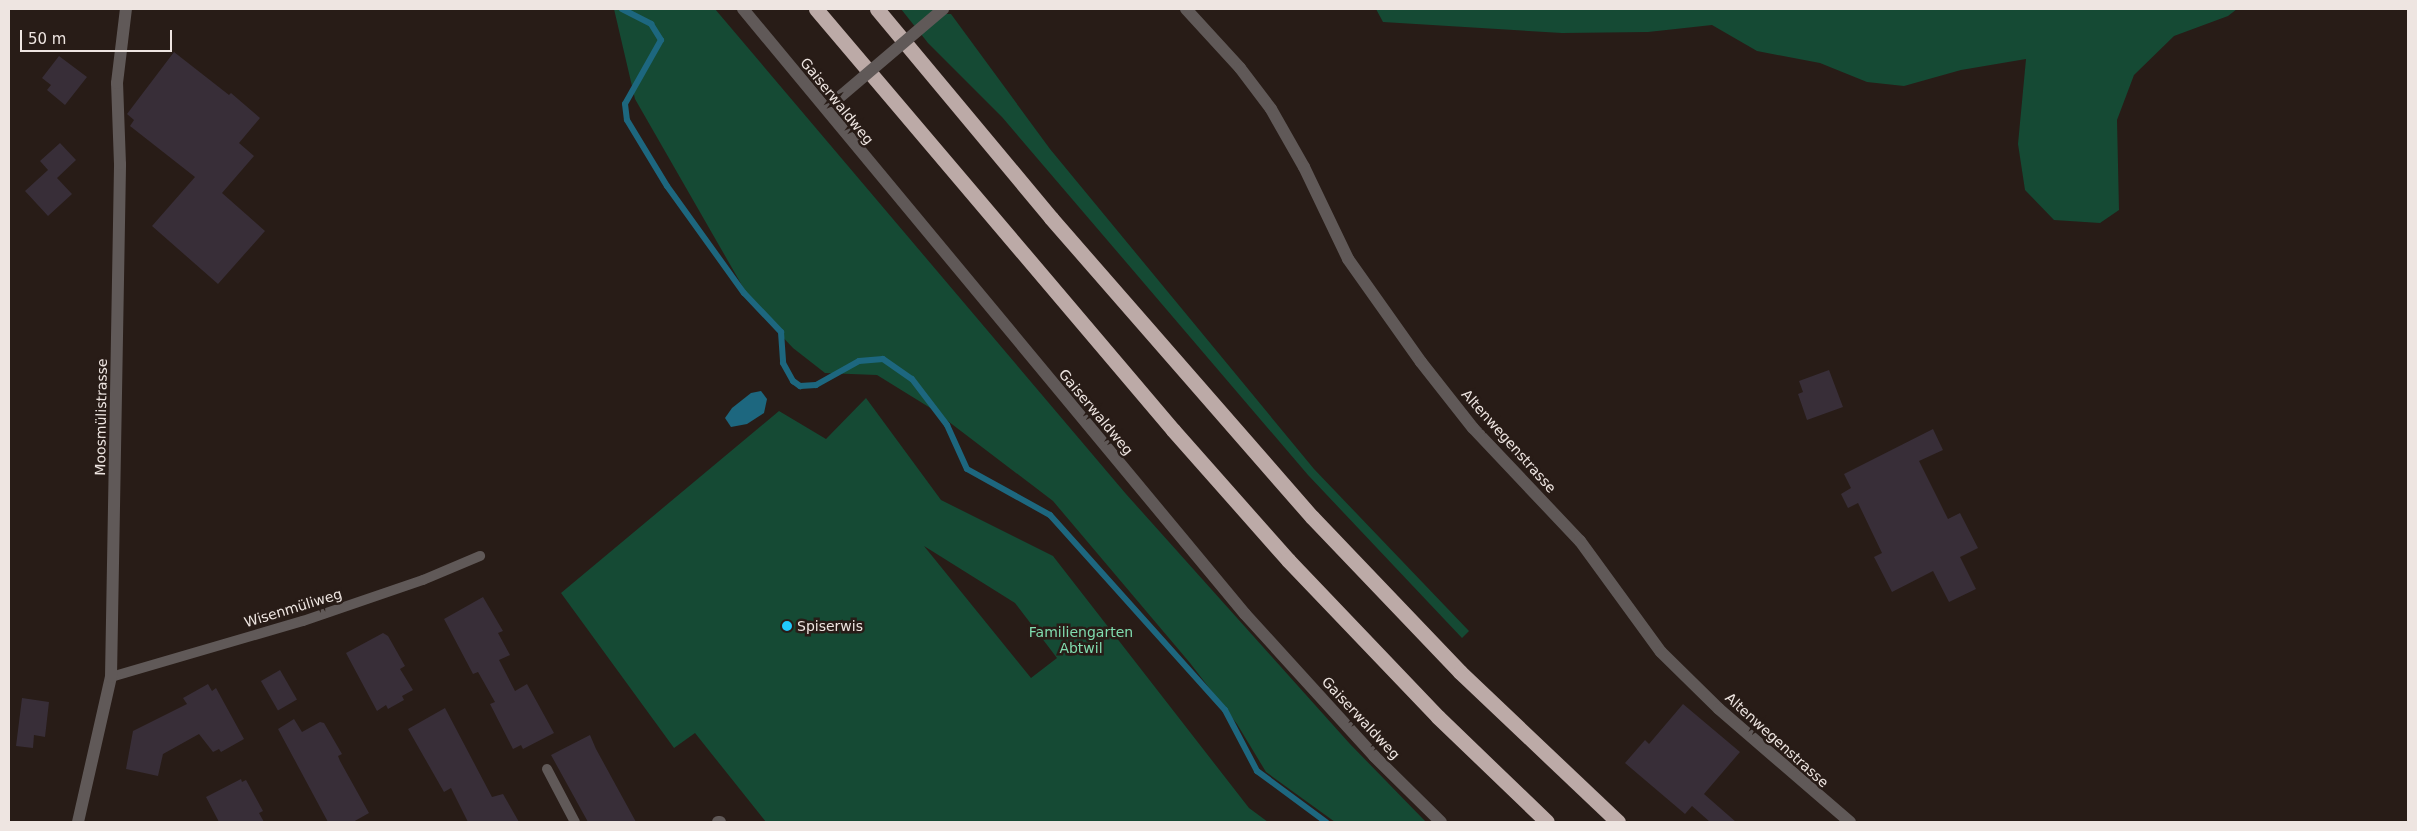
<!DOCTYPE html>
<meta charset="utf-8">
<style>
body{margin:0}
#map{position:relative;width:2417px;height:831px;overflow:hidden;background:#281c17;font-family:"DejaVu Sans",sans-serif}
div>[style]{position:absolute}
.green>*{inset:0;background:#154a34}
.water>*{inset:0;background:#1d677f}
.stream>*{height:6px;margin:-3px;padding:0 3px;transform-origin:3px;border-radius:3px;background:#1d677f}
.building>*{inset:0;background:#382e38;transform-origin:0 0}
.lane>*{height:10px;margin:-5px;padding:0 5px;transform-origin:5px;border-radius:5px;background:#605958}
.street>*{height:12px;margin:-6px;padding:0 6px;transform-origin:6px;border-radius:6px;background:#605958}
.highway>*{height:15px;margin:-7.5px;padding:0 7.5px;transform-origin:7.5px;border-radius:7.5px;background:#bcaaa7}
.street-bridge>*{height:12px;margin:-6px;padding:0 6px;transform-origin:6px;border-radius:6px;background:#605958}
.dots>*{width:14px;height:14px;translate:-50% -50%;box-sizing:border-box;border:2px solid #281c17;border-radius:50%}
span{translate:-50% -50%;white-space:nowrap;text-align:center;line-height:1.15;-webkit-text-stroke:5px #281c17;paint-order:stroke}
.street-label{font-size:14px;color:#eee5e1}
.poi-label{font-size:14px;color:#eee5e1}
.left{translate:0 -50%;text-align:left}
.park-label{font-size:14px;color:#80dcaf}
.frame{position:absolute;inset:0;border:10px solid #eee5e1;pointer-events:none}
.scale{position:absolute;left:20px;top:30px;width:152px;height:22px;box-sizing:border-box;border:2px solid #eee5e1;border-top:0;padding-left:6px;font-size:15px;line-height:18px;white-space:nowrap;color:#eee5e1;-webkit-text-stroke:4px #281c17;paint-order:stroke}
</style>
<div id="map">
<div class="green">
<i style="clip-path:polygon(614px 9px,715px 9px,1126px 494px,1350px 744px,1426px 822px,1335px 822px,1266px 772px,1237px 724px,1190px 663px,1053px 501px,932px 409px,877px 375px,825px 373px,793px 348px,755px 308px,635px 99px)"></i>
<i style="clip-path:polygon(901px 9px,941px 9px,945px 14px,951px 14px,1050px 149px,1314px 469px,1469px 631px,1462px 638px,1308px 475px,1002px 117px,928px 43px)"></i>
<i style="clip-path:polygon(1376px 9px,2237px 9px,2228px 16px,2174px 36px,2134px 75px,2117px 120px,2119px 210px,2100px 223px,2054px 220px,2025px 190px,2018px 144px,2026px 59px,1961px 70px,1904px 86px,1867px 82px,1820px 63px,1757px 51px,1712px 25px,1648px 32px,1562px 33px,1383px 22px)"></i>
<i style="clip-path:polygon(evenodd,866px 398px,941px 500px,1053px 556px,1249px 808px,1268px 822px,766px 822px,695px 733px,674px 748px,561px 593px,779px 411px,826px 439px,866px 398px,924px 546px,1015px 603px,1057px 658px,1031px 678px,924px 546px)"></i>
</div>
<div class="water">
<i style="clip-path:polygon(761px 391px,767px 399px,764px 413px,747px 424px,731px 427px,725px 418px,732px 408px,751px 393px)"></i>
</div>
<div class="stream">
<i style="left:622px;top:9px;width:33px;rotate:27deg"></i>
<i style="left:651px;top:24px;width:19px;rotate:58deg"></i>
<i style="left:661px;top:40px;width:73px;rotate:119.4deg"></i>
<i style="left:625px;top:104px;width:16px;rotate:83deg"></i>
<i style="left:627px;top:120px;width:77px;rotate:58.8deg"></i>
<i style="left:667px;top:186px;width:132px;rotate:54.3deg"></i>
<i style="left:744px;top:293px;width:54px;rotate:46.5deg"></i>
<i style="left:781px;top:332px;width:31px;rotate:86deg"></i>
<i style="left:783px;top:363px;width:21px;rotate:61deg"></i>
<i style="left:793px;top:381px;width:9px;rotate:36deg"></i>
<i style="left:800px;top:386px;width:16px;rotate:-4deg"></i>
<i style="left:816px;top:385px;width:49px;rotate:-29.2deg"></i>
<i style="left:859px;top:361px;width:24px;rotate:-5deg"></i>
<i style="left:883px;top:359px;width:35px;rotate:35deg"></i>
<i style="left:912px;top:379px;width:58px;rotate:52.7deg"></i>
<i style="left:947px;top:425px;width:48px;rotate:65.6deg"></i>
<i style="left:967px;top:469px;width:95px;rotate:29deg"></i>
<i style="left:1050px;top:515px;width:262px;rotate:48.1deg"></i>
<i style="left:1225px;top:710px;width:69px;rotate:62.3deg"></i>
<i style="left:1257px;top:771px;width:86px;rotate:36.5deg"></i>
</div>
<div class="building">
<i style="clip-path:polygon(174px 52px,229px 95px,231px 93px,260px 118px,239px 143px,254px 156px,222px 193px,265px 231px,218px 284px,152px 226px,195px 177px,130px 126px,134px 120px,127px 114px)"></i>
<i style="clip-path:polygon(59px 56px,87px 77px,65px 105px,47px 90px,51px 85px,42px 78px)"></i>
<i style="clip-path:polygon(60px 143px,76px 160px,57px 178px,72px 194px,48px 216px,25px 191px,48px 170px,40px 161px)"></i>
<i style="clip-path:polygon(1829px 370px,1843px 407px,1807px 420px,1798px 394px,1803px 392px,1799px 381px)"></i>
<i style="clip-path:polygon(1933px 429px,1943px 450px,1919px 461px,1948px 519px,1960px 513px,1978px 548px,1960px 557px,1976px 589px,1949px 602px,1933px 571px,1892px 592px,1874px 557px,1882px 553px,1858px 503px,1848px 508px,1841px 494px,1851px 488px,1844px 474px)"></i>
<i style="clip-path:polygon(483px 597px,503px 631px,498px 633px,510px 655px,499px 660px,515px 691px,527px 684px,554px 733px,523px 749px,521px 745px,513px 749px,490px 704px,495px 702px,478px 672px,473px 674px,444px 619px)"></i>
<i style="clip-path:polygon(383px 633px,388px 636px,405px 666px,400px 669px,413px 690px,402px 696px,404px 700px,388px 709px,386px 705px,377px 711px,346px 653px)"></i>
<i style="left:280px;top:670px;width:34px;height:22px;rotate:60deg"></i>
<i style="clip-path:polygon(208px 684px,212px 691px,216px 688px,244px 739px,221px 752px,219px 749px,213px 752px,199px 734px,163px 754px,158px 776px,126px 769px,133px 731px,187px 704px,183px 698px)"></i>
<i style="clip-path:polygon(22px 698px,49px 702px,45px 737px,34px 735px,33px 748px,16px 746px)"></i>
<i style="clip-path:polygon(1683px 704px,1740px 752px,1704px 794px,1736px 822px,1710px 822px,1692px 806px,1685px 814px,1625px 763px,1645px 740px,1649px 744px)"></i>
<i style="clip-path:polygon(445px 708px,492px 797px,503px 794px,519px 822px,468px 822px,451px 788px,444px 792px,408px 729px)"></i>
<i style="clip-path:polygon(294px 719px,302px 732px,320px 722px,324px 723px,342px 754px,338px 756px,340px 761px,369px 813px,353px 822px,328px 822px,278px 729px)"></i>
<i style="clip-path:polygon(590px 735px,596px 749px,636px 822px,588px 822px,551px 755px)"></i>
<i style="clip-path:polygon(241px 779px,242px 782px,246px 780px,263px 811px,259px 813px,264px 822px,219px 822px,206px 797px)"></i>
</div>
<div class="lane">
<i style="left:111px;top:677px;width:200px;rotate:-16.3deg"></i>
<i style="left:303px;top:621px;width:127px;rotate:-18.9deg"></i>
<i style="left:423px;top:580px;width:62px;rotate:-22.8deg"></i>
<i style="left:547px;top:769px;width:60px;rotate:62.2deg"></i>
</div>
<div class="street">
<i style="left:743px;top:9px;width:786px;rotate:50.32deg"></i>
<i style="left:1245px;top:614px;width:192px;rotate:47.7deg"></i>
<i style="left:1374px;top:756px;width:94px;rotate:44.6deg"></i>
<i style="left:1186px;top:9px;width:80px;rotate:47.5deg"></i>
<i style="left:1240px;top:68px;width:51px;rotate:52.9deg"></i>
<i style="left:1271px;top:109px;width:67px;rotate:60.4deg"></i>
<i style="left:1304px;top:167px;width:102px;rotate:64.4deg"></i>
<i style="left:1348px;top:259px;width:126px;rotate:54.7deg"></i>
<i style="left:1421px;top:362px;width:84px;rotate:51.8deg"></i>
<i style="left:1473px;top:428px;width:156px;rotate:46.6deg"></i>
<i style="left:1580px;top:541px;width:137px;rotate:53.9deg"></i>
<i style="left:1661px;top:652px;width:81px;rotate:44.5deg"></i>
<i style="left:1719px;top:709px;width:173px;rotate:40.8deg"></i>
<i style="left:78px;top:822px;width:149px;rotate:-77.2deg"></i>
<i style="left:111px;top:677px;width:513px;rotate:-88.99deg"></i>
<i style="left:120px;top:164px;width:81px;rotate:-92.1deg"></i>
<i style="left:117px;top:83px;width:75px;rotate:-83.1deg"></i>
<i style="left:718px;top:822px;width:2px"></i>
</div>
<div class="highway">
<i style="left:816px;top:9px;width:552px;rotate:49.7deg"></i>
<i style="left:1173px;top:430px;width:174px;rotate:48.5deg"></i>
<i style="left:1288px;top:560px;width:217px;rotate:46.3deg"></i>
<i style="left:1438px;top:717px;width:151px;rotate:43.9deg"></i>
<i style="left:877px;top:9px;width:272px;rotate:50.2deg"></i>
<i style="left:1051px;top:218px;width:397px;rotate:48.9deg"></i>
<i style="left:1312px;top:517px;width:214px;rotate:46.3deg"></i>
<i style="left:1460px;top:672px;width:218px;rotate:43.5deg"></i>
</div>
<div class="street-bridge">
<i style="left:835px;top:101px;width:142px;rotate:-40.4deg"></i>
</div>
<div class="dots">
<i style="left:787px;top:626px;background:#21c9fd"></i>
</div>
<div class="street-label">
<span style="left:837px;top:101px;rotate:51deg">Gaiserwaldweg</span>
<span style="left:1096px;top:412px;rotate:50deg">Gaiserwaldweg</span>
<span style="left:101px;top:417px;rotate:-89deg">Moosmülistrasse</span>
<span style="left:1509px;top:441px;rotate:48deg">Altenwegenstrasse</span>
<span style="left:293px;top:608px;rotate:-17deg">Wisenmüliweg</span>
<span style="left:1361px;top:718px;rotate:47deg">Gaiserwaldweg</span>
<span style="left:1777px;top:740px;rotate:42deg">Altenwegenstrasse</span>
</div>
<div class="poi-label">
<span class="left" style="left:797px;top:626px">Spiserwis</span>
</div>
<div class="park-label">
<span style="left:1081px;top:640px">Familiengarten<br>Abtwil</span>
</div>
<div class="frame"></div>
<div class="scale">50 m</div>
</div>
